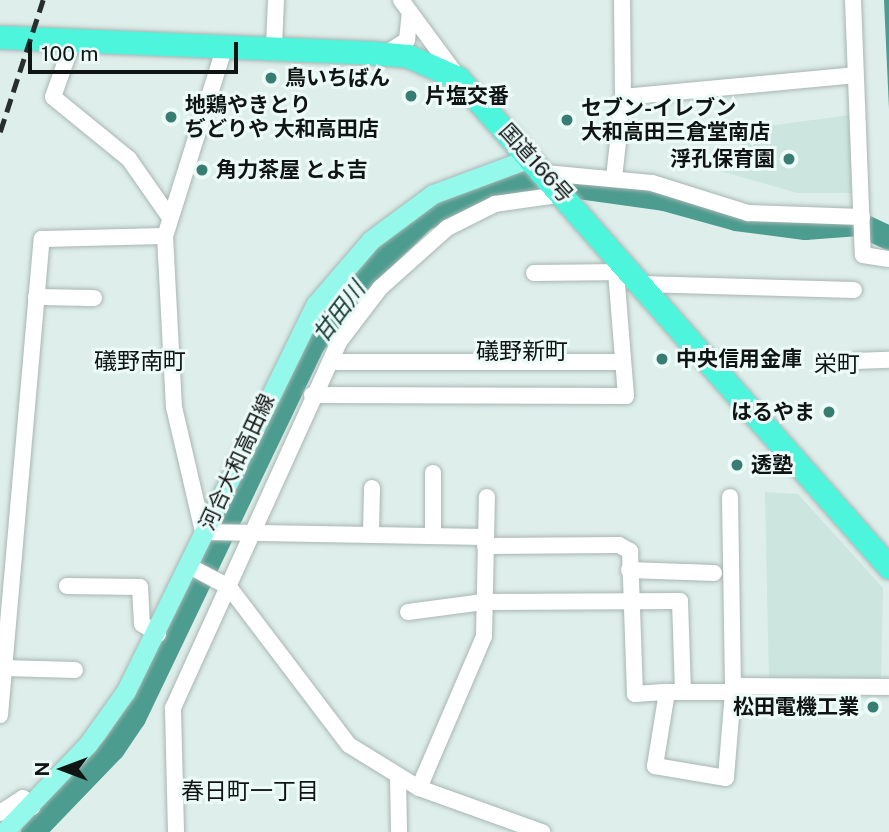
<!DOCTYPE html>
<meta charset="utf-8">
<style>
body{margin:0}
#map{position:relative;width:889px;height:832px;overflow:hidden;background:#deeeea;font-family:"Public Sans","Noto Sans JP",sans-serif}
div>[style]{position:absolute}
.built>*{inset:0;background:#cce5df}
.water>*{inset:0;background:#4c9c8f}
.river>*{height:24px;margin:-12px;padding:0 12px;transform-origin:12px;border-radius:12px;background:#4c9c8f}
.roads{filter:drop-shadow(0 0 2px #a8b6b3) drop-shadow(0 0 2px #a8b6b3)}
.minor>*{height:16px;margin:-8px;padding:0 8px;transform-origin:8px;border-radius:8px;background:#fff}
.major>*{height:19px;margin:-9.5px;padding:0 9.5px;transform-origin:9.5px;border-radius:9.5px;background:#94f9ea}
.highway>*{height:23px;margin:-11.5px;padding:0 11.5px;transform-origin:11.5px;border-radius:11.5px;background:#4cf5dc}
.rail>*{height:4.5px;margin-top:-2.25px;transform-origin:0;background:repeating-linear-gradient(90deg,#272e2c 0 14px,transparent 0 21px)}
.dots>*{width:19px;height:19px;translate:-50% -50%;box-sizing:border-box;border:4px solid #ecfbf8;border-radius:50%}
span{translate:-50% -50%;white-space:nowrap;text-align:center;line-height:1.15;-webkit-text-stroke:6px #ecfbf8;paint-order:stroke}
.poi-label{font-size:21px;color:#101514;font-weight:700}
.left{translate:0 -50%;text-align:left}
.right{translate:-100% -50%;text-align:right}
.street-label{font-size:21px;color:#101514}
.water-label{font-size:23px;color:#123832;font-style:italic}
.neighbourhood-label{font-size:23px;color:#101514}
.north{position:absolute;left:28px;top:734px;width:70px;height:70px;-webkit-text-stroke:5px #ecfbf8;paint-order:stroke;rotate:270deg;font-size:19px;font-weight:700;line-height:28px;text-align:center;color:#101514}
.north::after{content:'';display:block;margin:auto;width:24px;height:32px;background:#101514;clip-path:polygon(50% 0,100% 100%,50% 72%,0 100%)}
.scale{position:absolute;left:28px;top:42px;width:210px;height:32px;box-sizing:border-box;border:4px solid #101514;border-top:0;padding-left:9px;font-size:21px;line-height:24px;white-space:nowrap;color:#101514;-webkit-text-stroke:5px #ecfbf8;paint-order:stroke}
</style>
<div id="map">
<div class="built">
<i style="clip-path:polygon(850px 115px,857px 193px,797px 193px,721px 171px,725px 146px,741px 148px,745px 129px)"></i>
<i style="clip-path:polygon(765px 492px,798px 494px,883px 588px,881px 683px,769px 683px)"></i>
</div>
<div class="water">
<i style="clip-path:polygon(884px 0,889px 0,889px 109px)"></i>
</div>
<div class="river">
<i style="left:33px;top:832px;width:115px;rotate:-46.1deg"></i>
<i style="left:113px;top:749px;width:37px;rotate:-56deg"></i>
<i style="left:134px;top:718px;width:412px;rotate:-64.4deg"></i>
<i style="left:312px;top:346px;width:88px;rotate:-52.9deg"></i>
<i style="left:365px;top:276px;width:82px;rotate:-44deg"></i>
<i style="left:424px;top:219px;width:106px;rotate:-22.2deg"></i>
<i style="left:522px;top:179px;width:143px;rotate:8deg"></i>
<i style="left:664px;top:199px;width:75px;rotate:15.5deg"></i>
<i style="left:736px;top:219px;width:70px;rotate:7.4deg"></i>
<i style="left:805px;top:228px;width:54px;rotate:-4.2deg"></i>
<i style="left:859px;top:224px;width:33px;rotate:25deg"></i>
</div>
<div class="roads">
<div class="minor">
<i style="left:401px;top:0;width:94px;rotate:53.6deg"></i>
<i style="left:853px;top:0;width:255px;rotate:87.8deg"></i>
<i style="left:863px;top:255px;width:26px;rotate:9deg"></i>
<i style="left:73px;top:41px;width:59px;rotate:109.7deg"></i>
<i style="left:53px;top:97px;width:98px;rotate:39.2deg"></i>
<i style="left:129px;top:159px;width:68px;rotate:55.1deg"></i>
<i style="left:225px;top:46px;width:199px;rotate:107.5deg"></i>
<i style="left:165px;top:236px;width:171px;rotate:87deg"></i>
<i style="left:174px;top:407px;width:128px;rotate:76.9deg"></i>
<i style="left:203px;top:532px;width:282px;rotate:1deg"></i>
<i style="left:274px;top:46px;width:46px;rotate:-87.5deg"></i>
<i style="left:387px;top:53px;width:24px;rotate:-33deg"></i>
<i style="left:407px;top:40px;width:28px;rotate:-84deg"></i>
<i style="left:623px;top:97px;width:232px;rotate:-5.4deg"></i>
<i style="left:545px;top:173px;width:107px;rotate:5.3deg"></i>
<i style="left:652px;top:183px;width:101px;rotate:17.4deg"></i>
<i style="left:748px;top:213px;width:114px;rotate:2deg"></i>
<i style="left:614px;top:178px;width:81px;rotate:-83.7deg"></i>
<i style="left:623px;top:97px;width:97px;rotate:-90.6deg"></i>
<i style="left:534px;top:273px;width:90px;rotate:-0.6deg"></i>
<i style="left:641px;top:284px;width:213px;rotate:1.6deg"></i>
<i style="left:36px;top:297px;width:58px;rotate:1deg"></i>
<i style="left:855px;top:361px;width:34px;rotate:-2deg"></i>
<i style="left:331px;top:362px;width:292px"></i>
<i style="left:312px;top:395px;width:314px;rotate:0.2deg"></i>
<i style="left:626px;top:396px;width:124px;rotate:-94.6deg"></i>
<i style="left:730px;top:497px;width:195px;rotate:89.1deg"></i>
<i style="left:371px;top:533px;width:45px;rotate:-88.7deg"></i>
<i style="left:433px;top:535px;width:62px;rotate:-90deg"></i>
<i style="left:485px;top:546px;width:134px;rotate:-0.4deg"></i>
<i style="left:619px;top:545px;width:13px;rotate:29deg"></i>
<i style="left:630px;top:551px;width:143px;rotate:88deg"></i>
<i style="left:635px;top:694px;width:32px;rotate:-4deg"></i>
<i style="left:667px;top:692px;width:66px"></i>
<i style="left:733px;top:692px;width:86px;rotate:94.7deg"></i>
<i style="left:726px;top:778px;width:72px;rotate:-170.4deg"></i>
<i style="left:655px;top:766px;width:75px;rotate:-80.8deg"></i>
<i style="left:191px;top:567px;width:43px;rotate:27.8deg"></i>
<i style="left:229px;top:587px;width:198px;rotate:52.8deg"></i>
<i style="left:349px;top:745px;width:82px;rotate:31.6deg"></i>
<i style="left:419px;top:788px;width:131px;rotate:19.7deg"></i>
<i style="left:629px;top:570px;width:85px;rotate:2deg"></i>
<i style="left:67px;top:586px;width:73px;rotate:0.8deg"></i>
<i style="left:140px;top:587px;width:37px;rotate:87deg"></i>
<i style="left:142px;top:624px;width:19px;rotate:32deg"></i>
<i style="left:408px;top:612px;width:76px;rotate:-7.6deg"></i>
<i style="left:483px;top:602px;width:197px;rotate:-0.3deg"></i>
<i style="left:680px;top:601px;width:91px;rotate:88.1deg"></i>
<i style="left:4px;top:668px;width:71px;rotate:1.6deg"></i>
<i style="left:733px;top:692px;width:11px;rotate:-34deg"></i>
<i style="left:742px;top:686px;width:147px;rotate:0.4deg"></i>
<i style="left:0;top:715px;width:478px;rotate:-85deg"></i>
<i style="left:42px;top:239px;width:123px;rotate:-1.4deg"></i>
<i style="left:398px;top:778px;width:54px;rotate:88.9deg"></i>
<i style="left:419px;top:788px;width:165px;rotate:-66.8deg"></i>
<i style="left:484px;top:636px;width:139px;rotate:-88.8deg"></i>
<i style="left:0;top:813px;width:27px;rotate:-33deg"></i>
<i style="left:23px;top:798px;width:13px;rotate:45deg"></i>
<i style="left:176px;top:832px;width:124px;rotate:-91.4deg"></i>
<i style="left:173px;top:708px;width:402px;rotate:-65.6deg"></i>
<i style="left:339px;top:342px;width:68px;rotate:-52.8deg"></i>
<i style="left:380px;top:288px;width:90px;rotate:-41.8deg"></i>
<i style="left:447px;top:228px;width:54px;rotate:-26.6deg"></i>
<i style="left:495px;top:204px;width:71px;rotate:-8.1deg"></i>
</div>
<div class="major">
<i style="left:4px;top:832px;width:122px;rotate:-46.3deg"></i>
<i style="left:88px;top:744px;width:65px;rotate:-54.4deg"></i>
<i style="left:126px;top:691px;width:431px;rotate:-63.9deg"></i>
<i style="left:316px;top:304px;width:84px;rotate:-49.3deg"></i>
<i style="left:371px;top:240px;width:77px;rotate:-36.6deg"></i>
<i style="left:433px;top:194px;width:103px;rotate:-20.4deg"></i>
</div>
<div class="highway">
<i style="left:0;top:37px;width:375px;rotate:2.4deg"></i>
<i style="left:375px;top:53px;width:33px;rotate:5deg"></i>
<i style="left:408px;top:56px;width:55px;rotate:23.7deg"></i>
<i style="left:458px;top:78px;width:652px;rotate:48.61deg"></i>
</div>
</div>
<div class="rail">
<i style="left:0;top:132px;width:139px;rotate:-72deg"></i>
</div>
<div class="dots">
<i style="left:271px;top:78px;background:#387d72"></i>
<i style="left:411px;top:96px;background:#387d72"></i>
<i style="left:171px;top:117px;background:#387d72"></i>
<i style="left:567px;top:120px;background:#387d72"></i>
<i style="left:789px;top:159px;background:#387d72"></i>
<i style="left:202px;top:170px;background:#387d72"></i>
<i style="left:662px;top:359px;background:#387d72"></i>
<i style="left:829px;top:412px;background:#387d72"></i>
<i style="left:737px;top:465px;background:#387d72"></i>
<i style="left:873px;top:707px;background:#387d72"></i>
</div>
<div class="poi-label">
<span class="left" style="left:285px;top:78px">鳥いちばん</span>
<span class="left" style="left:425px;top:96px">片塩交番</span>
<span class="left" style="left:185px;top:117px">地鶏やきとり<br>ぢどりや 大和高田店</span>
<span class="left" style="left:581px;top:120px">セブン-イレブン<br>大和高田三倉堂南店</span>
<span class="right" style="left:775px;top:159px">浮孔保育園</span>
<span class="left" style="left:216px;top:170px">角力茶屋 とよ吉</span>
<span class="left" style="left:676px;top:359px">中央信用金庫</span>
<span class="right" style="left:815px;top:412px">はるやま</span>
<span class="left" style="left:751px;top:465px">透塾</span>
<span class="right" style="left:859px;top:707px">松田電機工業</span>
</div>
<div class="street-label">
<span style="left:536px;top:163px;rotate:48deg">国道166号</span>
<span style="left:237px;top:462px;rotate:-65deg">河合大和高田線</span>
</div>
<div class="water-label">
<span style="left:339px;top:312px;rotate:-53deg">甘田川</span>
</div>
<div class="neighbourhood-label">
<span style="left:522px;top:351px">礒野新町</span>
<span style="left:140px;top:361px">礒野南町</span>
<span style="left:837px;top:364px">栄町</span>
<span style="left:250px;top:791px">春日町一丁目</span>
</div>
<div class="north">N</div>
<div class="scale">100 m</div>
</div>
